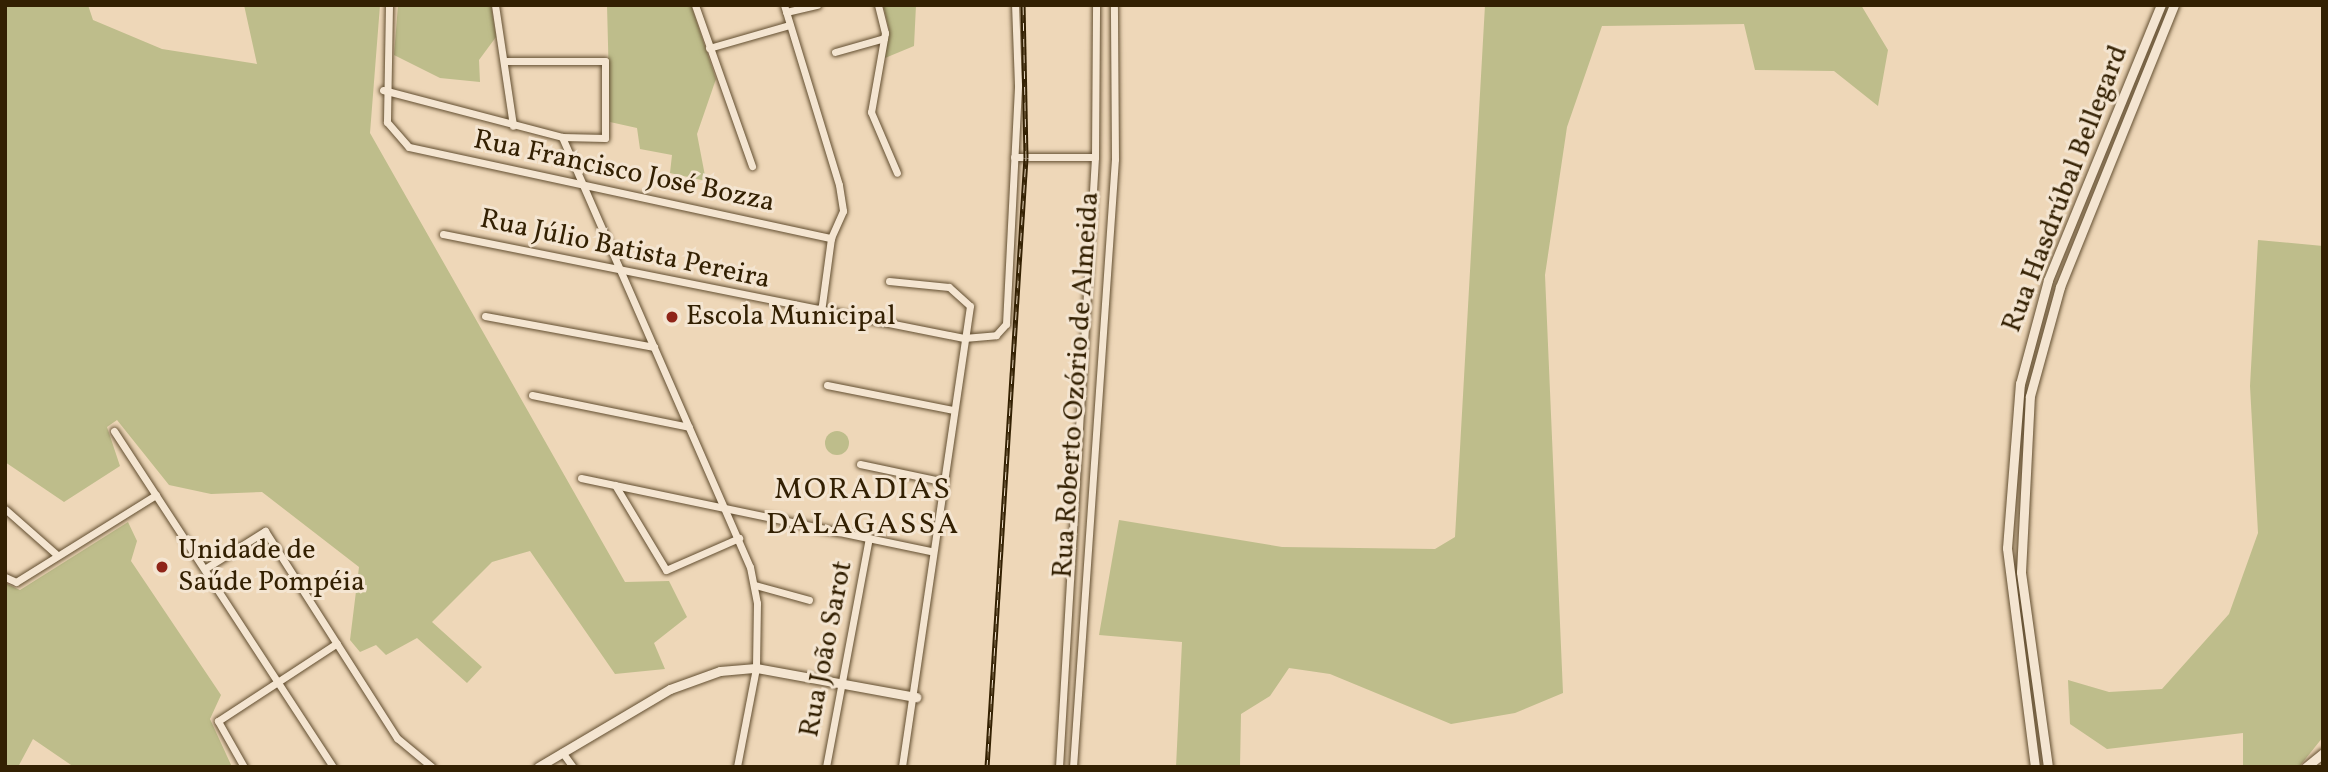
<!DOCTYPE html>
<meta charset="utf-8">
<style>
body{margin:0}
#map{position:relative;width:2328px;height:772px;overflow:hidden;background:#eed7b8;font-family:Vollkorn,serif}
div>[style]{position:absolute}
.green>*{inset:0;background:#bebd8b}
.round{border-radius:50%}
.roads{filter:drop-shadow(0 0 2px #624e30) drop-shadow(0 0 2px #624e30)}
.minor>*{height:7px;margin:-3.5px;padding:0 3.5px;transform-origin:3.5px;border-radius:3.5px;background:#f4e5d1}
.tertiary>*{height:9px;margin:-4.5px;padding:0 4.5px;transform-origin:4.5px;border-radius:4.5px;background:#f4e5d1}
.rail>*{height:5px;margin-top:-2.5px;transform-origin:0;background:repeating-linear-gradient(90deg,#f4e5d1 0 8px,#332002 0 16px);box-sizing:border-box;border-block:2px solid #332002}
.dots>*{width:19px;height:19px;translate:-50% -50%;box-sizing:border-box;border:4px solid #f4e5d1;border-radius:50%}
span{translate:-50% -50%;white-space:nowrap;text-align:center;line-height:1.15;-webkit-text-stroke:6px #f4e5d1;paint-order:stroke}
.street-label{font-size:28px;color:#332002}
.poi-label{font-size:28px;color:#332002}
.left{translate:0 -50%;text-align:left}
.neighbourhood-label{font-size:30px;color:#332002;letter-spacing:2px}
.frame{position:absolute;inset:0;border:7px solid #332002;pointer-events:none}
</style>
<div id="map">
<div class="green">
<i style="clip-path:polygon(5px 5px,88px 5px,93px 20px,162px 49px,257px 64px,244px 5px,380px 5px,370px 133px,625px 582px,669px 581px,687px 617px,654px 643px,665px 669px,615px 674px,530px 551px,492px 562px,432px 622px,482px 667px,467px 683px,417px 638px,386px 655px,376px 645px,360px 652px,350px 640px,359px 567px,262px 492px,211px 494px,169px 485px,117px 420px,107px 427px,120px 466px,64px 502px,5px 462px)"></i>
<i style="clip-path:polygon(398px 5px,491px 5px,496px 37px,479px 60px,480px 82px,440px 78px,394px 55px)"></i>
<i style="clip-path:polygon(607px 5px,691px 5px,716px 79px,697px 134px,706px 181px,670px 173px,672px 155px,640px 149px,637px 128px,610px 122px)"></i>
<i style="clip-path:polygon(883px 5px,916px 5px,914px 46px,885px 58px,889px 29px)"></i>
<i style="clip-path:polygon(1485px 5px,1861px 5px,1888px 50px,1878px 106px,1834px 71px,1755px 70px,1744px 24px,1602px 26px,1567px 127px,1545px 275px,1563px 693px,1515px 713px,1451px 724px,1330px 674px,1289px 668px,1270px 696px,1241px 714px,1240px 767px,1176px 767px,1182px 642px,1099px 635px,1119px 520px,1282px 547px,1435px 549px,1455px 537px)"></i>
<i style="clip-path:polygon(2258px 240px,2323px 246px,2323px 737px,2299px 767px,2243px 767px,2243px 733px,2107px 749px,2070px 724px,2068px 680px,2109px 692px,2162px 689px,2229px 614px,2258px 533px,2250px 386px)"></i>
<i class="round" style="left:825px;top:431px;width:24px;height:24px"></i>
<i style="clip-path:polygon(128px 522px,137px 541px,131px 561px,221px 695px,210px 719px,232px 767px,74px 767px,33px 739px,18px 767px,5px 767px,5px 583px,20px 590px)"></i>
</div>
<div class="roads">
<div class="minor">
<i style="left:389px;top:5px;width:117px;rotate:91deg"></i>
<i style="left:387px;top:122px;width:33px;rotate:49deg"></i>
<i style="left:409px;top:147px;width:432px;rotate:12.2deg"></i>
<i style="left:495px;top:5px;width:122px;rotate:81.5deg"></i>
<i style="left:695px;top:5px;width:171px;rotate:70.5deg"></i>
<i style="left:784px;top:5px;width:188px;rotate:73deg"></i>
<i style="left:839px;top:185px;width:26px;rotate:81deg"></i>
<i style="left:843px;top:211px;width:30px;rotate:114deg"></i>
<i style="left:878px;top:5px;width:29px;rotate:76deg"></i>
<i style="left:885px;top:33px;width:80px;rotate:100deg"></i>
<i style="left:871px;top:112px;width:66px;rotate:66.9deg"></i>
<i style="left:786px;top:12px;width:32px;rotate:-13deg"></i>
<i style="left:709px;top:48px;width:84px;rotate:-15.9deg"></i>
<i style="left:835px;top:52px;width:51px;rotate:-15.9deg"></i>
<i style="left:383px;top:90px;width:185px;rotate:14.7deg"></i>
<i style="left:562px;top:137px;width:43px;rotate:1.3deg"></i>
<i style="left:605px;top:138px;width:77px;rotate:-90deg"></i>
<i style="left:605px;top:61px;width:98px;rotate:180deg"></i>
<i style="left:562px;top:137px;width:469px;rotate:66.4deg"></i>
<i style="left:750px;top:567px;width:37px;rotate:79deg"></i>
<i style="left:757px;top:603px;width:65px;rotate:90.9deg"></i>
<i style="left:756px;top:668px;width:101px;rotate:100.9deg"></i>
<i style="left:1014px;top:157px;width:81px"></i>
<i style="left:443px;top:234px;width:531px;rotate:11.29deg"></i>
<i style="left:964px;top:338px;width:32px;rotate:-5deg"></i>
<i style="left:996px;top:335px;width:15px;rotate:-48deg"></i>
<i style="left:1006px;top:324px;width:239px;rotate:-87.1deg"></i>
<i style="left:1018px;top:85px;width:80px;rotate:-92.1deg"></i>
<i style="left:889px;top:281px;width:60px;rotate:5.7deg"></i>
<i style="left:949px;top:287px;width:28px;rotate:42deg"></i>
<i style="left:970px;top:306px;width:466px;rotate:98.4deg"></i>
<i style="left:821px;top:312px;width:75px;rotate:-82.3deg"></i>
<i style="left:485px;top:316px;width:172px;rotate:10.4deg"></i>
<i style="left:827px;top:385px;width:128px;rotate:11.2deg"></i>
<i style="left:532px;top:395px;width:160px;rotate:11.5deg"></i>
<i style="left:114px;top:431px;width:401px;rotate:56.9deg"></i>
<i style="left:860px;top:464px;width:83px;rotate:11.9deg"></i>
<i style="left:581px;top:478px;width:358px;rotate:11.8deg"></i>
<i style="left:615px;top:485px;width:99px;rotate:59deg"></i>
<i style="left:666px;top:570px;width:80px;rotate:-23.7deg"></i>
<i style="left:5px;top:509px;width:69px;rotate:41.5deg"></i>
<i style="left:206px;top:568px;width:70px;rotate:-32.1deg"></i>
<i style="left:265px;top:531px;width:246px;rotate:57.5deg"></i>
<i style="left:397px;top:738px;width:45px;rotate:39.6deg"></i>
<i style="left:5px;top:577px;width:12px;rotate:24deg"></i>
<i style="left:16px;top:582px;width:165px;rotate:-31.9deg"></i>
<i style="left:755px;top:585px;width:56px;rotate:15.5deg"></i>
<i style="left:562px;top:752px;width:19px;rotate:54deg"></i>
<i style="left:244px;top:767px;width:53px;rotate:-119.5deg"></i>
<i style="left:218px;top:721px;width:142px;rotate:-33.2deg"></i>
<i style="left:826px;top:767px;width:233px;rotate:-79.4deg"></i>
<i style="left:1059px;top:767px;width:611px;rotate:-86.62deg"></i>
<i style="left:1095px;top:157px;width:152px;rotate:-89.6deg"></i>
<i style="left:1073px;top:767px;width:609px;rotate:-86.05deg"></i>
<i style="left:1115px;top:159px;width:154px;rotate:-90.4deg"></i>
</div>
<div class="tertiary">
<i style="left:538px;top:767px;width:153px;rotate:-30.6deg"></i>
<i style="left:670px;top:689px;width:53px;rotate:-19.8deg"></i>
<i style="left:720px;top:671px;width:36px;rotate:-5deg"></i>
<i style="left:756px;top:668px;width:163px;rotate:10.3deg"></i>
<i style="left:2035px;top:767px;width:221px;rotate:-97.3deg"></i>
<i style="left:2007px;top:548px;width:165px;rotate:-85.5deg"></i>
<i style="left:2020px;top:384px;width:108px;rotate:-74.9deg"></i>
<i style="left:2048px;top:280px;width:297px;rotate:-67.7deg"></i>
<i style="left:2048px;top:767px;width:197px;rotate:-97.9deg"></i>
<i style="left:2021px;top:572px;width:176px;rotate:-87.1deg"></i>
<i style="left:2030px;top:396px;width:113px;rotate:-74.6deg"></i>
<i style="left:2060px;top:287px;width:304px;rotate:-68deg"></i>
<i style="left:2306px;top:767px;width:22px;rotate:-39deg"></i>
</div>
</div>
<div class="rail">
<i style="left:987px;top:767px;width:610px;rotate:-86.34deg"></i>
<i style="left:1026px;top:158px;width:153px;rotate:-91.1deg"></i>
</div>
<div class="dots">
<i style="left:672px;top:317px;background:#8f2418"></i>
<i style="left:162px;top:567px;background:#8f2418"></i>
</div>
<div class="street-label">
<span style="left:624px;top:172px;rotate:12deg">Rua Francisco José Bozza</span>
<span style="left:2066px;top:189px;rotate:-69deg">Rua Hasdrúbal Bellegard</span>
<span style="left:625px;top:250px;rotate:12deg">Rua Júlio Batista Pereira</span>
<span style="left:1077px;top:385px;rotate:-86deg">Rua Roberto Ozório de Almeida</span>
<span style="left:827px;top:649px;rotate:-79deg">Rua João Sarot</span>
</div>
<div class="poi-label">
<span class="left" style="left:686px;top:317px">Escola Municipal</span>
<span class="left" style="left:178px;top:567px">Unidade de<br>Saúde Pompéia</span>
</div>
<div class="neighbourhood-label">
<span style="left:863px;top:507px">MORADIAS<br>DALAGASSA</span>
</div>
<div class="frame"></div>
</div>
